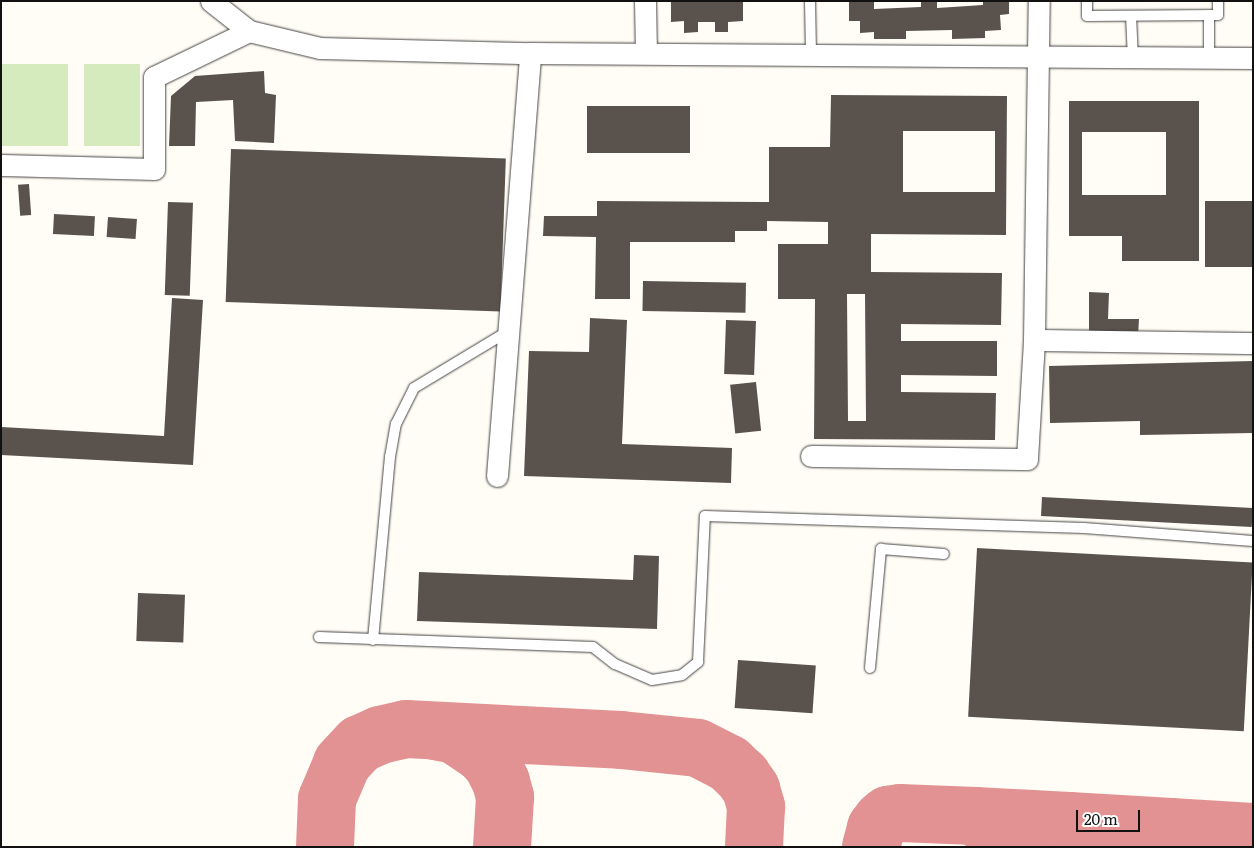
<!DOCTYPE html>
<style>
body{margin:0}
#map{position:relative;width:1254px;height:848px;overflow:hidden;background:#fffdf5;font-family:Literata,serif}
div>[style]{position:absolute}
.green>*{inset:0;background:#d5ebbd;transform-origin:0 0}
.taxiway>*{height:58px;margin:-29px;padding:0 29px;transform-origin:29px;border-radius:29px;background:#e29292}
.building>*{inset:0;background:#5a524d;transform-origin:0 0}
.roads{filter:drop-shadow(0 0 1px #444) drop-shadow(0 0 1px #444)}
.service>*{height:10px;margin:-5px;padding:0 5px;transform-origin:5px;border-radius:5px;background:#fff}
.minor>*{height:21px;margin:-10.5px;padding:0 10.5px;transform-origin:10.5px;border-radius:10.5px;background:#fff}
span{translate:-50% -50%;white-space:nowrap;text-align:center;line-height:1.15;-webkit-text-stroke:5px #fff;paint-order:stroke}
.frame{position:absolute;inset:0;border:2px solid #111;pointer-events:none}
.scale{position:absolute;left:1076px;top:810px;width:64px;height:22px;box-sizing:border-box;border:2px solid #111;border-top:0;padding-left:6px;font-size:15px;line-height:18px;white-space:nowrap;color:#111;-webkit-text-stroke:4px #fff;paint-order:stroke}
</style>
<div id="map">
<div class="green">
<i style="left:1px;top:64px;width:67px;height:82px"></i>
<i style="left:84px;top:64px;width:56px;height:82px"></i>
</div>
<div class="taxiway">
<i style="left:435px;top:731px;width:20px;rotate:11deg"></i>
<i style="left:455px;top:735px;width:32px;rotate:34deg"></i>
<i style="left:482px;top:753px;width:15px;rotate:48deg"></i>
<i style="left:492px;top:764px;width:20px;rotate:63deg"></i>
<i style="left:501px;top:782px;width:16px;rotate:75deg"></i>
<i style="left:505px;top:797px;width:50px;rotate:93.4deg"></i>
<i style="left:975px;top:816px;width:94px;rotate:3deg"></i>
<i style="left:1069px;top:821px;width:15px;rotate:23deg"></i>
<i style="left:1083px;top:827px;width:8px;rotate:45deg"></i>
<i style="left:1089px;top:833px;width:15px;rotate:74deg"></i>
<i style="left:1069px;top:821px;width:102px;rotate:3.4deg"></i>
<i style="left:1171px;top:827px;width:12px;rotate:35deg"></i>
<i style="left:1181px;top:834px;width:15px;rotate:58deg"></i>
<i style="left:1171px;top:827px;width:82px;rotate:3.5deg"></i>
<i style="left:325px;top:847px;width:48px;rotate:-87.6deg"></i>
<i style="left:327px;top:799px;width:39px;rotate:-67deg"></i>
<i style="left:342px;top:763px;width:26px;rotate:-47deg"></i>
<i style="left:360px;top:744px;width:22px;rotate:-24deg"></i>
<i style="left:380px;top:735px;width:27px;rotate:-13deg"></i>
<i style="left:406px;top:729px;width:215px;rotate:2.9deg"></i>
<i style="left:621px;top:740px;width:77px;rotate:5.9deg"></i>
<i style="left:698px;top:748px;width:35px;rotate:27deg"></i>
<i style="left:729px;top:764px;width:18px;rotate:43deg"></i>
<i style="left:742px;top:776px;width:16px;rotate:55deg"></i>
<i style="left:751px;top:789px;width:19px;rotate:74deg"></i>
<i style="left:756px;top:807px;width:40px;rotate:92.9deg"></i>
<i style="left:871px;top:847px;width:20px;rotate:-75deg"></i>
<i style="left:876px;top:828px;width:10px;rotate:-53deg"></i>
<i style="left:882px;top:820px;width:8px;rotate:-40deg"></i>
<i style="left:888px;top:815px;width:12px;rotate:-9deg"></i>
<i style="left:900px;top:813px;width:75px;rotate:2.3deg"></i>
<i style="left:975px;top:816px;width:18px;rotate:38deg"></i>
<i style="left:989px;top:827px;width:11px;rotate:56deg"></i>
<i style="left:995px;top:836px;width:11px;rotate:80deg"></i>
</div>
<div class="building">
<i style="clip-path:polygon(671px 1px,743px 1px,743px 21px,728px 22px,728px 32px,715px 32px,715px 22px,698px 22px,698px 32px,684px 33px,684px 21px,671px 22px)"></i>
<i style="clip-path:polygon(849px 1px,874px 1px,874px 9px,921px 7px,921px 1px,937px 1px,937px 8px,983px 5px,983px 1px,1009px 1px,1009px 14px,1000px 15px,1001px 30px,985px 31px,985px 38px,952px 39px,952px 30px,906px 31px,906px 39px,874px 39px,874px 32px,860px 33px,860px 21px,849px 21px)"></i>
<i style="clip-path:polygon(264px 71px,265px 93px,276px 95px,274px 143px,235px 141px,233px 100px,196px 102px,195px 146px,169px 146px,171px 96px,195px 76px)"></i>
<i style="clip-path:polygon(evenodd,831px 95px,1007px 96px,1006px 235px,871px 234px,871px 272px,1002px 273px,1001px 325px,901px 324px,901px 341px,997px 341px,997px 376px,901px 375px,901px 392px,996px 393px,995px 440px,814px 439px,815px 299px,778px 299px,778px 244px,828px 244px,828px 222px,767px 221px,767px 231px,735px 231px,735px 242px,630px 242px,630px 299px,595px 299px,596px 237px,543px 236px,544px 216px,597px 216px,597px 201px,769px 202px,769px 147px,830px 147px,831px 95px,903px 131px,995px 131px,995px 192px,903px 192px,903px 131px,831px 95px,847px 294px,865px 294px,866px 421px,848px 421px,847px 294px)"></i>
<i style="clip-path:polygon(evenodd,1069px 101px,1199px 101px,1199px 261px,1122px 261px,1122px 236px,1069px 236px,1069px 101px,1082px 132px,1166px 132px,1166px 195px,1082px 195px,1082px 132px)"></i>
<i style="left:690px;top:106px;width:47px;height:103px;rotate:90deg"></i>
<i style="left:231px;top:149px;width:275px;height:153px;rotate:2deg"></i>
<i style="left:29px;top:184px;width:31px;height:11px;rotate:86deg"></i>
<i style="left:1205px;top:201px;width:48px;height:66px"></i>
<i style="left:168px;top:202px;width:25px;height:93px;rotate:2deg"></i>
<i style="left:54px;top:214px;width:41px;height:20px;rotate:3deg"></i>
<i style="left:108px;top:217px;width:29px;height:20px;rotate:4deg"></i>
<i style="left:643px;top:281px;width:103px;height:30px;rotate:1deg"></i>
<i style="clip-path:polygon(1089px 292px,1109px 293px,1108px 319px,1139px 319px,1138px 337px,1089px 337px)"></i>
<i style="clip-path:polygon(172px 298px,203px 300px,193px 465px,1px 455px,1px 427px,164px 436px)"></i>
<i style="clip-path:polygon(590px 318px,627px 320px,622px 444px,732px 448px,731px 483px,524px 476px,529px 351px,589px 352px)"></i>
<i style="left:726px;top:320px;width:30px;height:54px;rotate:2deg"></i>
<i style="clip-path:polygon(1253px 361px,1253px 433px,1140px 435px,1140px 421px,1050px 423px,1049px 366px)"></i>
<i style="left:756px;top:382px;width:49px;height:26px;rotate:84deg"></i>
<i style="left:1042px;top:497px;width:211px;height:19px;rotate:3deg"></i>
<i style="left:977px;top:548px;width:276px;height:169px;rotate:3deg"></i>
<i style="clip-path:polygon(634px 555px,659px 556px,657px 629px,417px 621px,419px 572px,633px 580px)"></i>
<i style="left:138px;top:593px;width:47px;height:48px;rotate:2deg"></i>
<i style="left:738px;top:660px;width:78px;height:48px;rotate:4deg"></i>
</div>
<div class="roads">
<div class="service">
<i style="left:810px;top:1px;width:53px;rotate:88.9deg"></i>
<i style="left:1087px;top:1px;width:15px;rotate:90deg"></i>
<i style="left:1087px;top:16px;width:131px;rotate:-0.4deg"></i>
<i style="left:1218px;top:15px;width:14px;rotate:-90deg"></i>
<i style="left:1209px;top:15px;width:43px;rotate:90deg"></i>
<i style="left:1131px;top:16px;width:42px;rotate:87.3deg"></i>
<i style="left:319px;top:637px;width:274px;rotate:2.1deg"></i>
<i style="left:593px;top:647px;width:28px;rotate:38deg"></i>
<i style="left:615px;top:664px;width:40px;rotate:23.4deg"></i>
<i style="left:652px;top:680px;width:30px;rotate:-9deg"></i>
<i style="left:682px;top:675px;width:21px;rotate:-39deg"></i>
<i style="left:698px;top:662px;width:146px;rotate:-87.3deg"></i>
<i style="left:705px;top:516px;width:379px;rotate:1.8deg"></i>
<i style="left:1084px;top:528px;width:169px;rotate:4.4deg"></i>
<i style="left:373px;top:640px;width:184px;rotate:-84.7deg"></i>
<i style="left:390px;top:457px;width:34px;rotate:-80deg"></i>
<i style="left:396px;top:424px;width:40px;rotate:-63.4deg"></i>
<i style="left:414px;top:388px;width:109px;rotate:-31.1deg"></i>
<i style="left:870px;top:668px;width:120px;rotate:-84.7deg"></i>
<i style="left:881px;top:549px;width:63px;rotate:4.5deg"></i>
</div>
<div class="minor">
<i style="left:211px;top:1px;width:48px;rotate:38.3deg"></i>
<i style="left:249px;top:31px;width:73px;rotate:13.5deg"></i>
<i style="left:320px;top:48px;width:210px;rotate:1.4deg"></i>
<i style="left:530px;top:53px;width:723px;rotate:0.4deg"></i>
<i style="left:645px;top:1px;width:52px;rotate:88.9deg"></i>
<i style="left:1px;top:165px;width:153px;rotate:1.5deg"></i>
<i style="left:154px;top:169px;width:92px;rotate:-90deg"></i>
<i style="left:154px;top:77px;width:106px;rotate:-25.8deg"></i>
<i style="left:1034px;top:340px;width:339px;rotate:-89.2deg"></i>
<i style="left:811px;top:456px;width:216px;rotate:0.8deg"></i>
<i style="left:1027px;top:459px;width:119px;rotate:-86.6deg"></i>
<i style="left:1034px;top:340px;width:219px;rotate:0.8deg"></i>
<i style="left:497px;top:476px;width:424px;rotate:-85.5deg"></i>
</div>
</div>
<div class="frame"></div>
<div class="scale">20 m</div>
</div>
